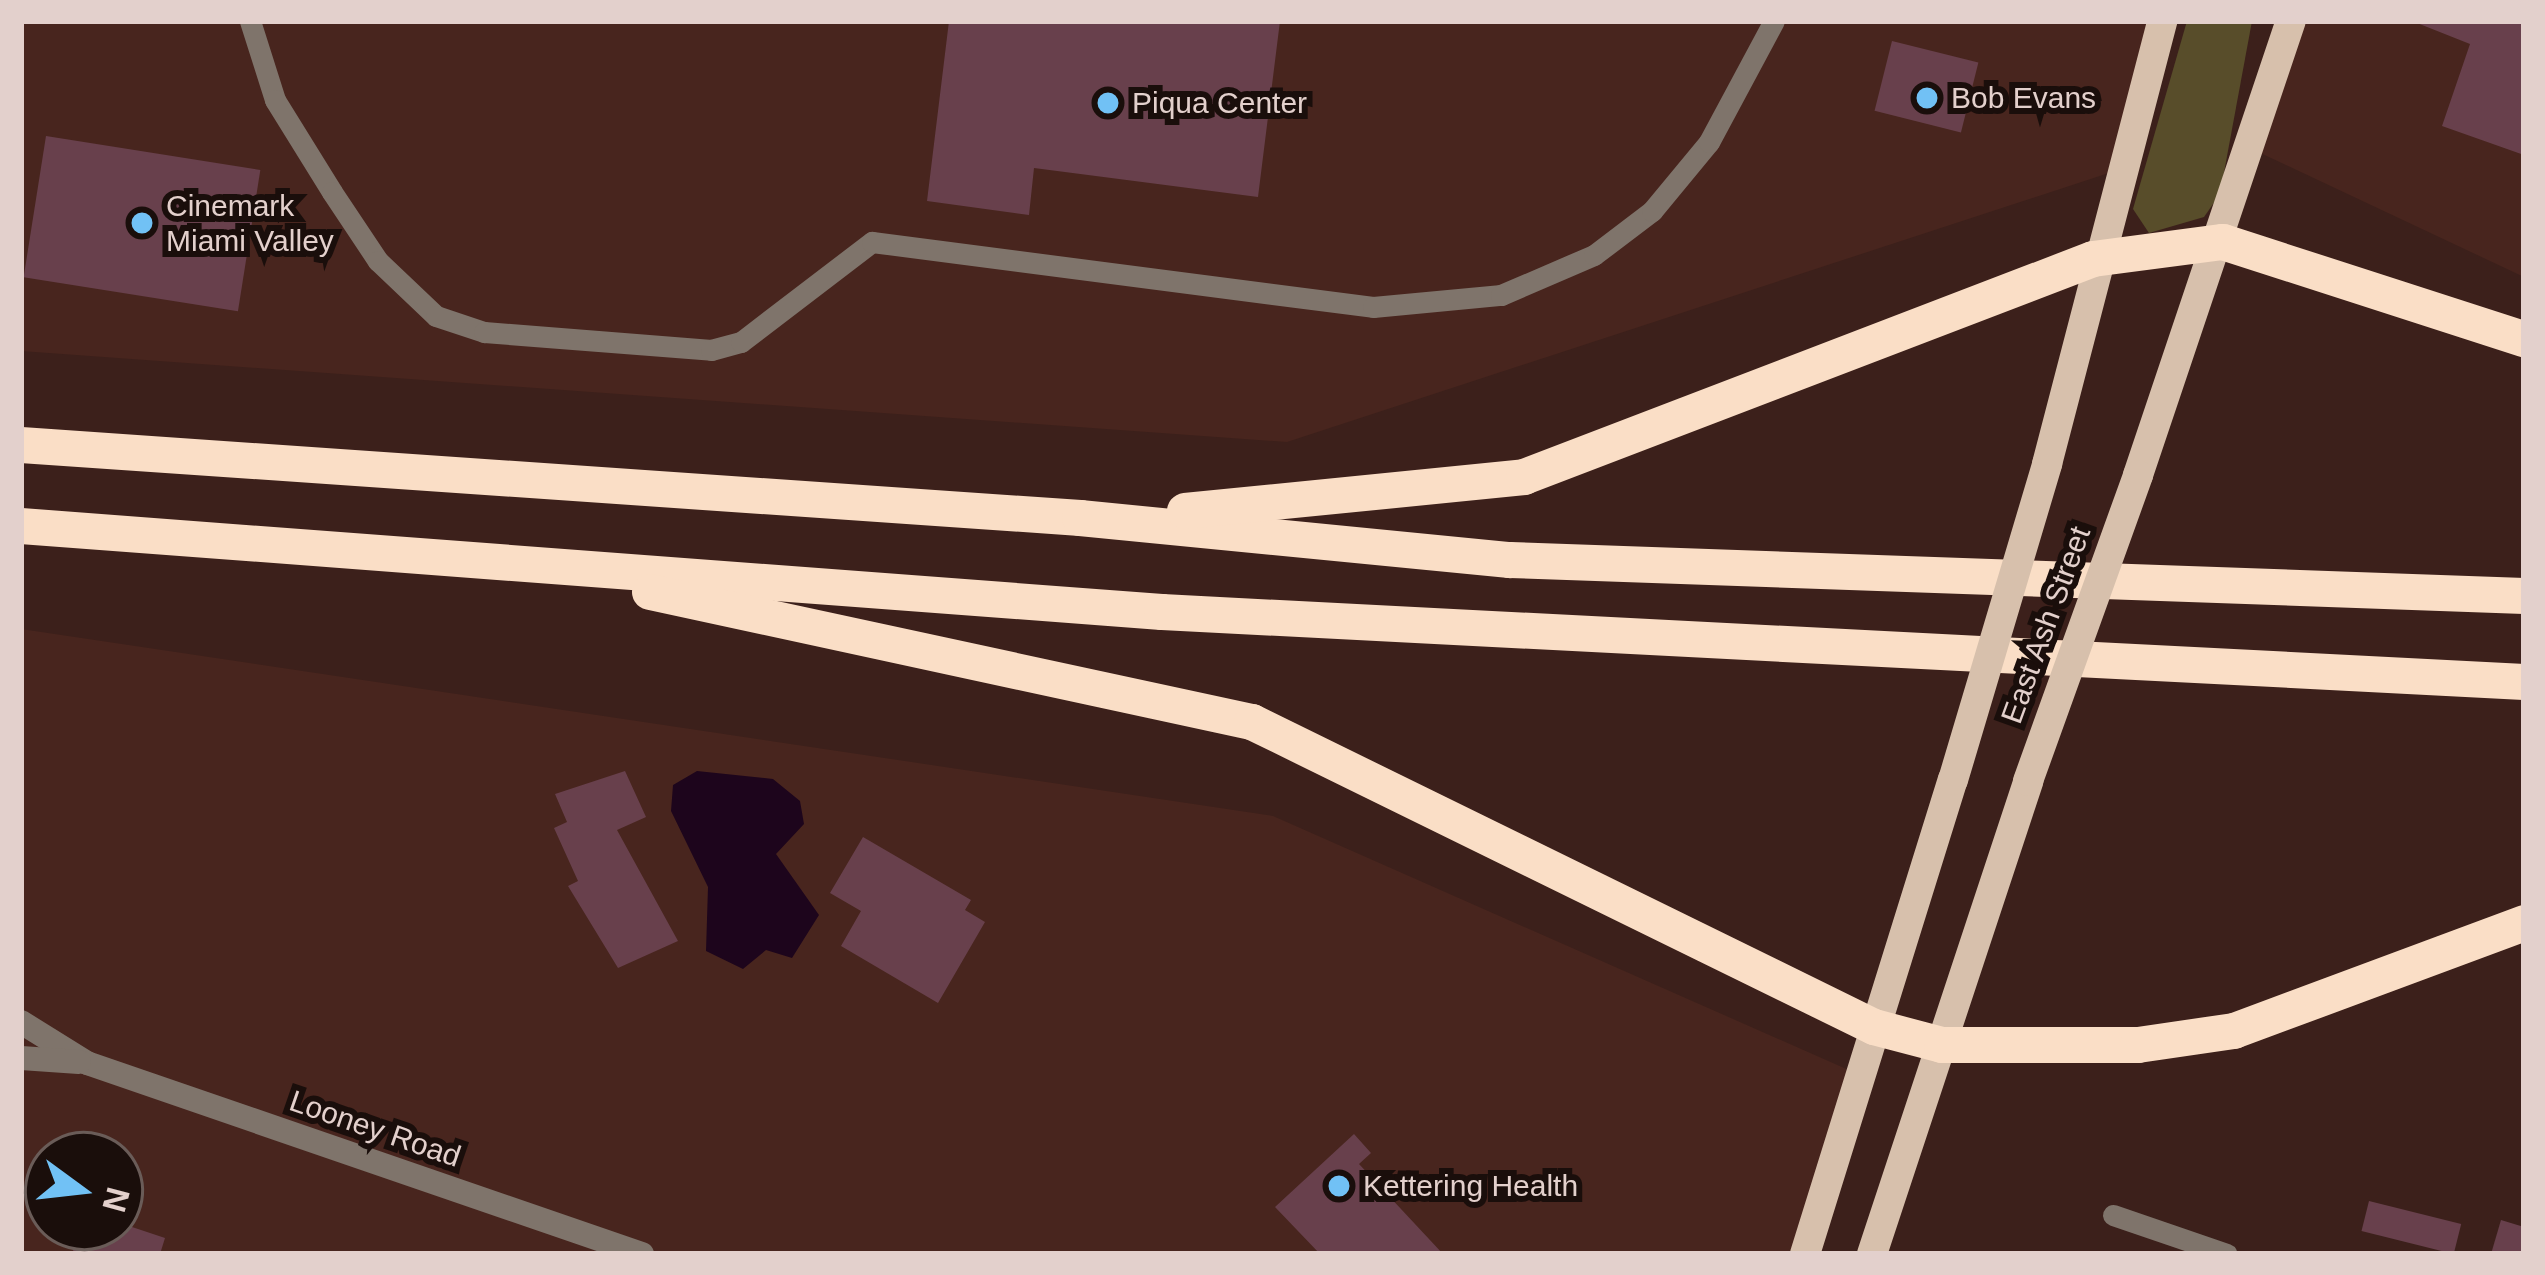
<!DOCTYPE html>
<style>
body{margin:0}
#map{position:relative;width:2545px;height:1275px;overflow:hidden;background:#3c201b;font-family:Arial,sans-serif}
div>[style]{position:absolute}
.built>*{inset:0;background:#48251e}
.green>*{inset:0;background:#584d2a}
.water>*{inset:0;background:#1d051c}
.building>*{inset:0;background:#68404c;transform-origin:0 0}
.minor>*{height:21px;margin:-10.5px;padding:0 10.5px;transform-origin:10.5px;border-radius:10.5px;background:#7f746b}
.tertiary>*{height:24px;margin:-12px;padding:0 12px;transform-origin:12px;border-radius:12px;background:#7f746b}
.primary>*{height:30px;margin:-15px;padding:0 15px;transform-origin:15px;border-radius:15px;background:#d7c0ac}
.motorway>*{height:36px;margin:-18px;padding:0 18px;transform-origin:18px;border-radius:18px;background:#fadec6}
.primary-bridge>*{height:30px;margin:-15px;padding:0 15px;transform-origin:15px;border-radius:15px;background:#d7c0ac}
.dots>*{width:33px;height:33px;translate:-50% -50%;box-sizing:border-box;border:6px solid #1a0e0b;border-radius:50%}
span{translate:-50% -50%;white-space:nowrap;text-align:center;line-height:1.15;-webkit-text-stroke:12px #1a0e0b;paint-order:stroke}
.poi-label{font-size:30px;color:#e3d0cc}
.left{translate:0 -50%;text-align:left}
.street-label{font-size:30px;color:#e3d0cc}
.frame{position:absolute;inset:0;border:24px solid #e3d0cc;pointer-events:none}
.north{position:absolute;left:24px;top:1131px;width:120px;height:120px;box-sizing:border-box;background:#1a0e0b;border:3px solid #6a5c58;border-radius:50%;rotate:105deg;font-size:33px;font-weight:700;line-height:48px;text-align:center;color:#e3d0cc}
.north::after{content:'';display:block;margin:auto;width:42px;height:54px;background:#71c1f5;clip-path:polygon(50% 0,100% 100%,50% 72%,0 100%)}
</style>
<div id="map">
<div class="built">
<i style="clip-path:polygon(21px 21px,2162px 21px,2118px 170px,1287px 442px,21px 351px)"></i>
<i style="clip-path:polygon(2291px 21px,2524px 21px,2524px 277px,2254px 150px)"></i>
<i style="clip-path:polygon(evenodd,21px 629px,1273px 816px,1860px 1075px,1805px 1254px,21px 1254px,21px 629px,48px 1155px,120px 1155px,120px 1227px,48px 1227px,48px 1155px)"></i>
</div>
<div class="green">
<i style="clip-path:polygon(2187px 21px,2252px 21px,2220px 194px,2204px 217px,2149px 233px,2133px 209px)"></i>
</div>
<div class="water">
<i style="clip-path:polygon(697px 771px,773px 779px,800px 801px,804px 824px,776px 854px,819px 915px,792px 958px,766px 950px,743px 969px,706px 951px,708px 887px,671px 811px,673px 785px)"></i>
</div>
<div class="building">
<i style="clip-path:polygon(949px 21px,1280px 21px,1258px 197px,1034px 168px,1029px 215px,927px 201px)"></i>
<i style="clip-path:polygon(2412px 21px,2524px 21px,2524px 155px,2442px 126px,2470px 44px)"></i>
<i style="left:1892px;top:41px;width:89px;height:72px;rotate:14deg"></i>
<i style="left:46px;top:136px;width:217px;height:143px;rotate:9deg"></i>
<i style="clip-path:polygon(625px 771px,646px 817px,617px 830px,678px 941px,618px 968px,568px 886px,578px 881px,554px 828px,567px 822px,555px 794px)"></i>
<i style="clip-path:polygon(863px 837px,971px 900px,965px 910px,985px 922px,938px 1003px,841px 946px,861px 911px,830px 893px)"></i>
<i style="clip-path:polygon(1354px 1134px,1371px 1153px,1359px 1164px,1443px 1254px,1320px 1254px,1275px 1207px)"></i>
<i style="left:2369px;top:1201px;width:95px;height:31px;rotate:14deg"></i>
<i style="clip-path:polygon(2501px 1220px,2524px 1227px,2524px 1254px,2491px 1254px)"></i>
<i style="clip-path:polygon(81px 1227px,120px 1223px,165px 1238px,160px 1254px,72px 1254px)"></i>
</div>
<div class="minor">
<i style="left:250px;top:21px;width:83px;rotate:72.4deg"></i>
<i style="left:275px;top:100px;width:108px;rotate:58.2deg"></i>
<i style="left:332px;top:192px;width:83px;rotate:56.3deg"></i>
<i style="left:378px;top:261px;width:80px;rotate:43.5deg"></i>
<i style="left:436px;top:316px;width:51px;rotate:18.4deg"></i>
<i style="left:484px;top:332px;width:228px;rotate:4.5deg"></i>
<i style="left:711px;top:350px;width:31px;rotate:-15deg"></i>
<i style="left:741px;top:342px;width:165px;rotate:-37.4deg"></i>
<i style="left:872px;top:242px;width:505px;rotate:7.39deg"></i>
<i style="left:1373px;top:307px;width:129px;rotate:-5.4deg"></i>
<i style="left:1501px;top:295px;width:101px;rotate:-23.3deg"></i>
<i style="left:1594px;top:255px;width:73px;rotate:-37.2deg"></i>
<i style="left:1652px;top:211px;width:89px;rotate:-50.4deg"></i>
<i style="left:1709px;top:142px;width:137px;rotate:-61.8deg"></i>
<i style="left:2113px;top:1215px;width:120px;rotate:18.9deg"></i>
</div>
<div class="tertiary">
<i style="left:21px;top:1022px;width:78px;rotate:31.8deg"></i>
<i style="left:87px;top:1063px;width:587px;rotate:18.99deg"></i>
<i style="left:21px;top:1058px;width:58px;rotate:3.9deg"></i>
</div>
<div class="primary">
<i style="left:2047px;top:464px;width:458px;rotate:-75.4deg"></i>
<i style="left:2138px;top:475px;width:479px;rotate:-71.4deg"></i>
<i style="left:1805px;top:1254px;width:497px;rotate:-72.7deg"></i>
<i style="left:1872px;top:1254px;width:498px;rotate:-71.7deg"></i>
</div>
<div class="motorway">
<i style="left:21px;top:445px;width:1062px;rotate:3.94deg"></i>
<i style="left:1080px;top:518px;width:432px;rotate:5.6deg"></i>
<i style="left:1510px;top:560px;width:1015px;rotate:2.03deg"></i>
<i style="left:1185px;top:511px;width:341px;rotate:-5.7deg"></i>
<i style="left:1524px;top:477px;width:609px;rotate:-20.96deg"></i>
<i style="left:2093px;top:259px;width:131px;rotate:-7.5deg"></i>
<i style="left:2223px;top:242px;width:316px;rotate:17.9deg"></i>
<i style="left:21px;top:526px;width:1144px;rotate:4.31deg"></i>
<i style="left:1162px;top:612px;width:1364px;rotate:2.94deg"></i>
<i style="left:650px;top:592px;width:616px;rotate:12.19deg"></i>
<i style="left:1252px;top:722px;width:693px;rotate:26.12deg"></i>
<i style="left:1874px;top:1027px;width:70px;rotate:14.8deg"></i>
<i style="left:1942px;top:1045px;width:196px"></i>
<i style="left:2138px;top:1045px;width:97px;rotate:-8.3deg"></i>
<i style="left:2234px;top:1031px;width:309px;rotate:-20.4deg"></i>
</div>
<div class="primary-bridge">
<i style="left:1953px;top:780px;width:330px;rotate:-73.4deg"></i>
<i style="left:2028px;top:781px;width:325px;rotate:-70.2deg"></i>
</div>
<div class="dots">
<i style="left:1927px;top:98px;background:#71c1f5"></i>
<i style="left:1108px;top:103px;background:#71c1f5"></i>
<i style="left:142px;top:223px;background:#71c1f5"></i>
<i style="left:1339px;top:1186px;background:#71c1f5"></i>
</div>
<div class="poi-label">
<span class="left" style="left:1951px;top:98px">Bob Evans</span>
<span class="left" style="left:1132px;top:103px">Piqua Center</span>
<span class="left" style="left:166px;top:223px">Cinemark<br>Miami Valley</span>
<span class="left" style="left:1363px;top:1186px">Kettering Health</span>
</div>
<div class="street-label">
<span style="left:2046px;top:625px;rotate:-70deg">East Ash Street</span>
<span style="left:375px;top:1129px;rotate:19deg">Looney Road</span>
</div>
<div class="frame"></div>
<div class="north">N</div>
</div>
